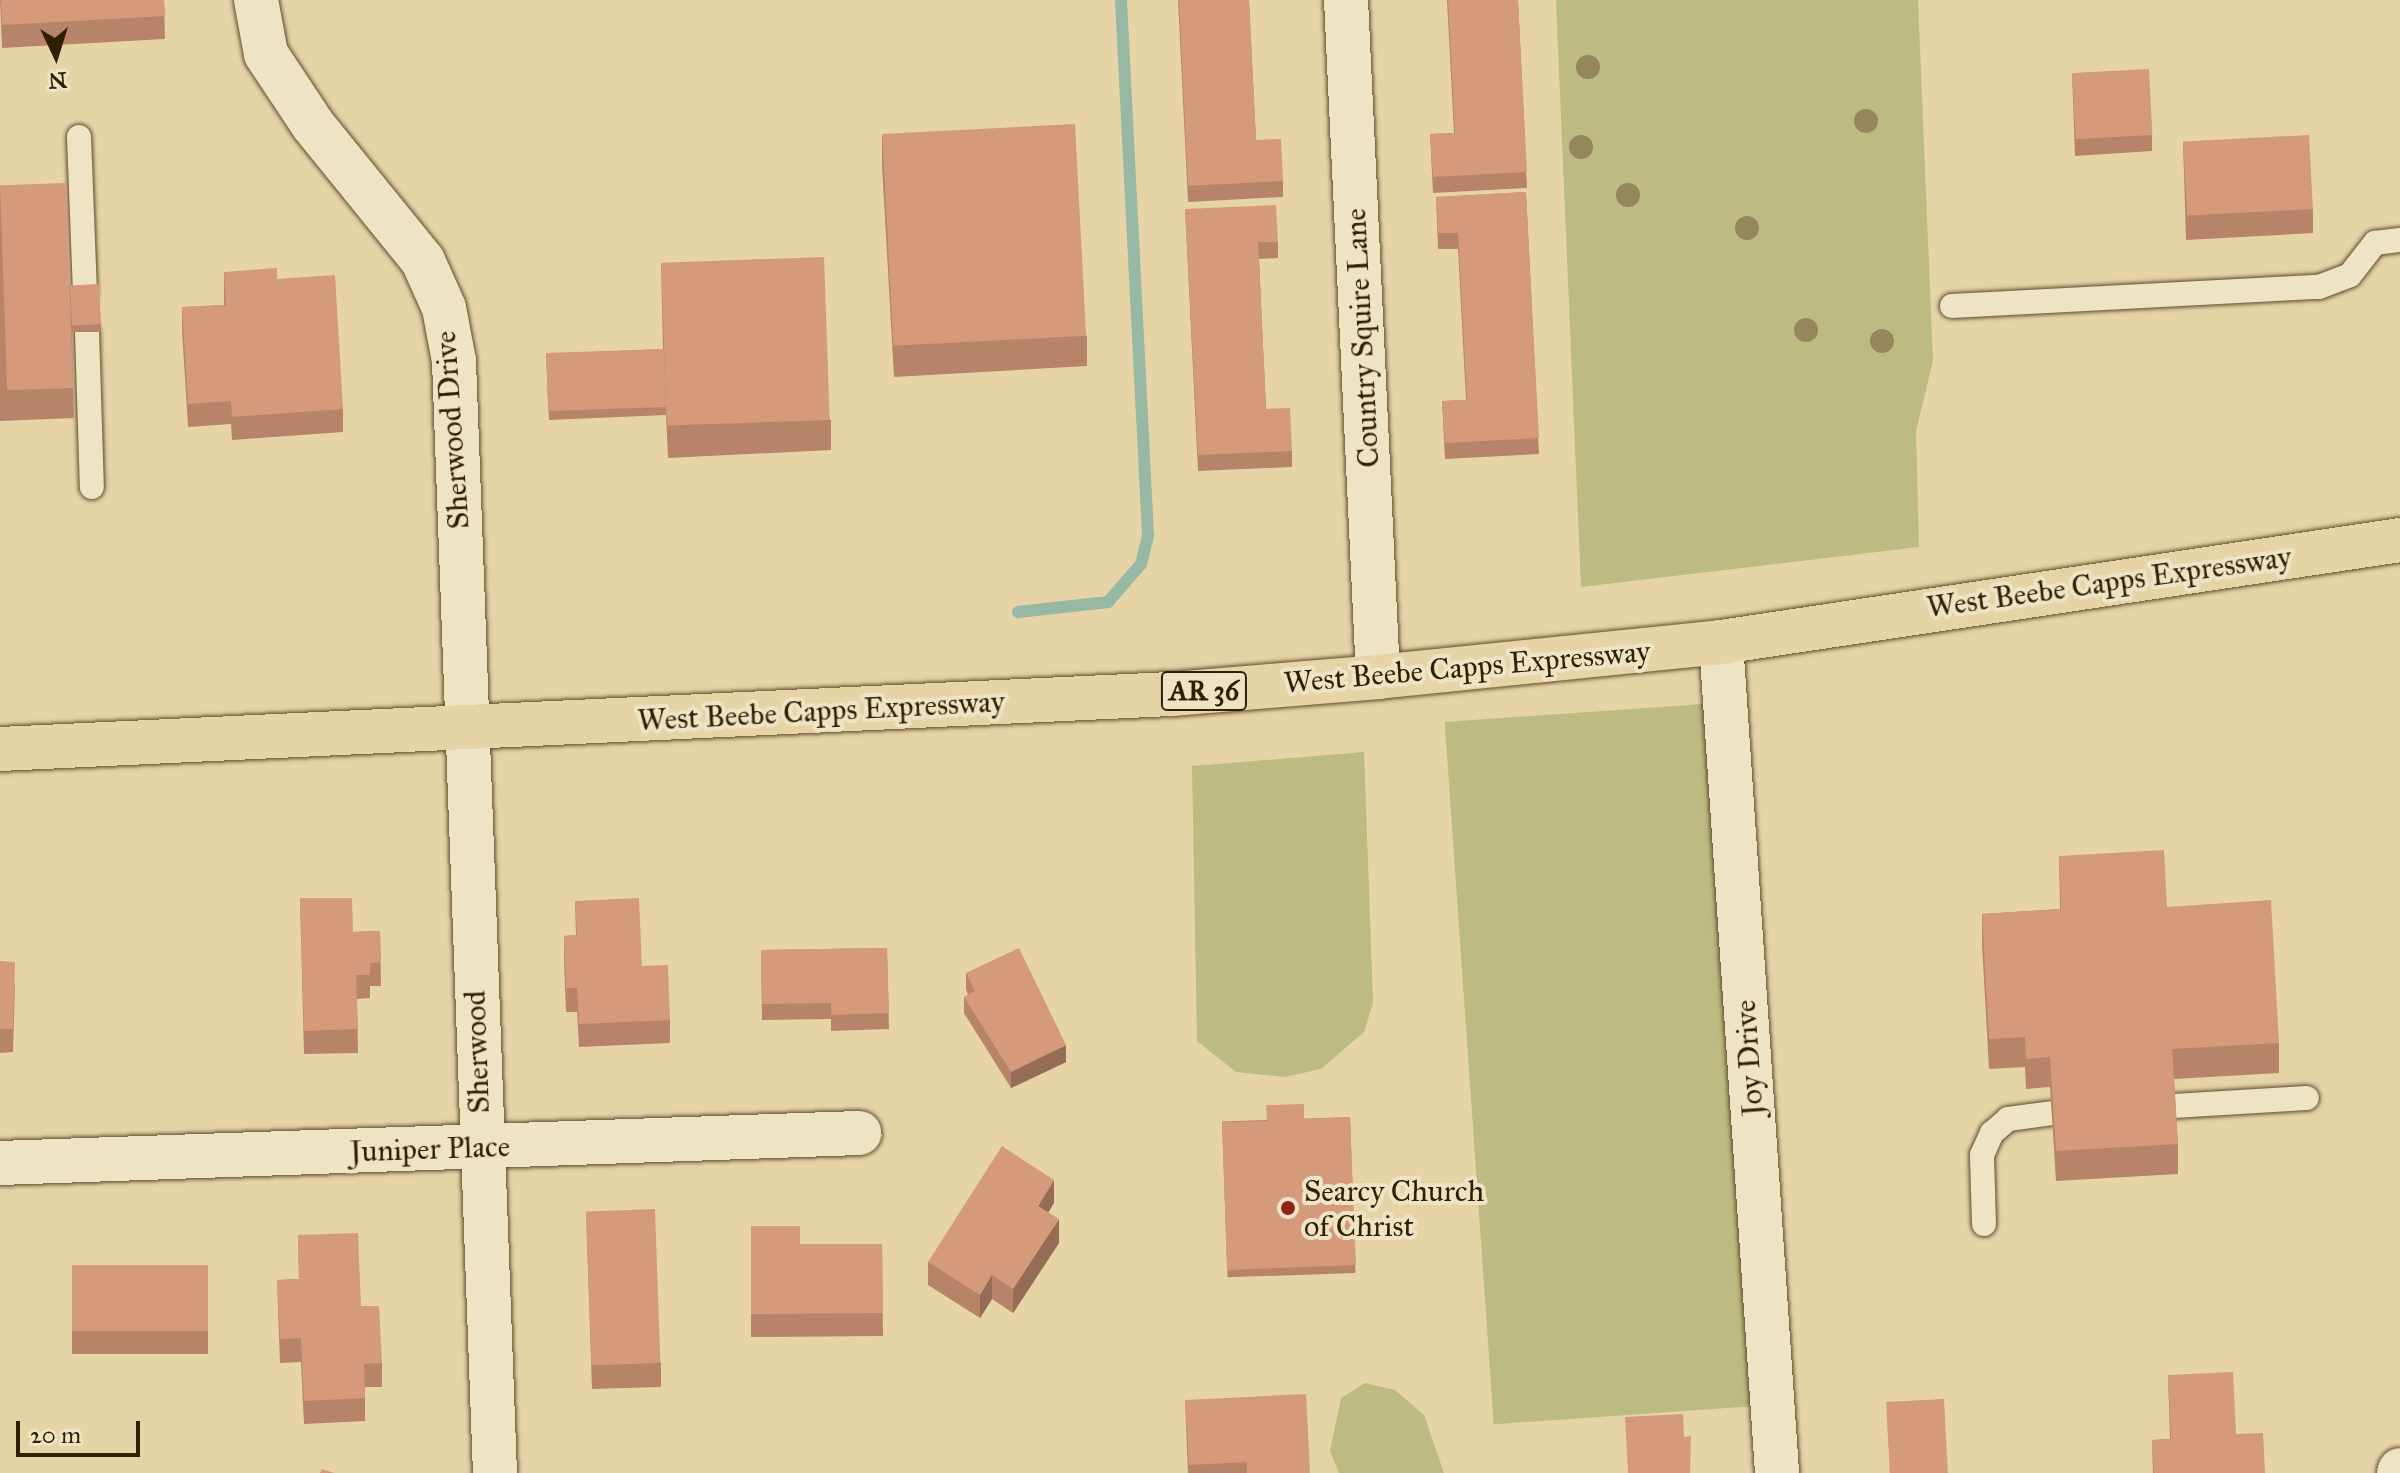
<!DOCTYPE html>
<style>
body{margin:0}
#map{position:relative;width:2400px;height:1473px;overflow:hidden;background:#e6d4a7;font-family:"IM FELL Great Primer",serif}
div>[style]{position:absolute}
.green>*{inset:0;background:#bcbb82;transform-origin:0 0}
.stream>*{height:12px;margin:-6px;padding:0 6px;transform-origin:6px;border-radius:6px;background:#97b9a3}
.roads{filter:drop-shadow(0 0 2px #5e4c2c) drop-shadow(0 0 2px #5e4c2c)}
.lane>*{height:24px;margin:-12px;padding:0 12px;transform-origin:12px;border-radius:12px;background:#efe3c6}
.street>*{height:44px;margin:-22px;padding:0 22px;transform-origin:22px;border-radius:22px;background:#efe3c6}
.primary>*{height:44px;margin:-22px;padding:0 22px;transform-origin:22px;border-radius:22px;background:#e6d4a7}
.trees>*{width:24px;height:24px;margin:-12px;border-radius:50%;background:#96865e}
.wall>*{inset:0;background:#b7846a;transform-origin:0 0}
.shaded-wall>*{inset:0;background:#956c56}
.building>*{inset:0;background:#d59a7b;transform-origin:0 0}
.dots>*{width:22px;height:22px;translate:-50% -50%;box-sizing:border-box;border:4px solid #efe3c6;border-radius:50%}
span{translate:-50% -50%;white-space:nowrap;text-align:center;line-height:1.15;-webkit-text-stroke:8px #efe3c6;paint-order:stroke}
.shield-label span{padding:2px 6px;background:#efe3c6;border:2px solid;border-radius:6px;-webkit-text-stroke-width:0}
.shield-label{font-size:28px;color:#311f03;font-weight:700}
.street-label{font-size:30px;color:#311f03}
.poi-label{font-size:30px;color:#311f03}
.left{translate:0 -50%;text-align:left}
.north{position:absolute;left:16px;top:16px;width:80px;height:80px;-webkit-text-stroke:6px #efe3c6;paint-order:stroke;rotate:176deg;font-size:22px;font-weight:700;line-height:32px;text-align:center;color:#311f03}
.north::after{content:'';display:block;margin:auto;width:28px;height:36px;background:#311f03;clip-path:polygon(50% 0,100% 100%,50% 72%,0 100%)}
.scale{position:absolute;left:16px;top:1421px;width:124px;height:36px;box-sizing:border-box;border:4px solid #311f03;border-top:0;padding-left:10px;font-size:24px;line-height:28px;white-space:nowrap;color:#311f03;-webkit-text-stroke:6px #efe3c6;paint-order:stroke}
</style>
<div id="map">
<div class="green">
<i style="clip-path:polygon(1556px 0,1918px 0,1933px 361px,1916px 431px,1919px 547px,1581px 587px)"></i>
<i style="left:1717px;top:703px;width:704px;height:273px;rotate:86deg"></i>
<i style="clip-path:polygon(1364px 752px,1373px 1003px,1364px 1032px,1321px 1069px,1285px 1077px,1236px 1072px,1197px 1041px,1192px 766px)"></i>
<i style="clip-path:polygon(1365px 1383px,1395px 1390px,1424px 1415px,1444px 1473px,1339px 1473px,1330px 1451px,1341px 1398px)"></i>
</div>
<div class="stream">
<i style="left:1018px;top:612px;width:91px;rotate:-6.3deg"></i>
<i style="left:1108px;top:602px;width:50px;rotate:-49deg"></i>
<i style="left:1141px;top:564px;width:30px;rotate:-76deg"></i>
<i style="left:1148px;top:535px;width:536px;rotate:-92.89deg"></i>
</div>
<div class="roads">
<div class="lane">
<i style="left:79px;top:137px;width:156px;rotate:87.8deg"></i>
<i style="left:1952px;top:306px;width:367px;rotate:-3deg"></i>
<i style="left:2319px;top:287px;width:33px;rotate:-21deg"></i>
<i style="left:2350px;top:275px;width:41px;rotate:-52deg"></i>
<i style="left:2375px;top:243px;width:25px;rotate:-7deg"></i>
<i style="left:87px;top:332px;width:155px;rotate:88.2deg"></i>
<i style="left:2173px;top:1106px;width:134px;rotate:-3.4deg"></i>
<i style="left:1984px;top:1224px;width:69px;rotate:-91.7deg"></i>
<i style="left:1982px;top:1155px;width:24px;rotate:-66deg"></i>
<i style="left:1992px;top:1133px;width:21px;rotate:-41deg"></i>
<i style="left:2008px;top:1119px;width:44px;rotate:-7.8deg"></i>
</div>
<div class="street">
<i style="left:256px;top:0;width:55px;rotate:79.5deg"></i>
<i style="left:266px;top:54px;width:85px;rotate:56.5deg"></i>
<i style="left:313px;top:125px;width:175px;rotate:51deg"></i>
<i style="left:423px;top:261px;width:51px;rotate:65.9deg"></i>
<i style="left:444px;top:308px;width:54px;rotate:79.3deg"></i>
<i style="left:454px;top:361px;width:1113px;rotate:87.89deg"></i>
<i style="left:1346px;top:0;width:678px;rotate:87.29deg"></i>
<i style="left:1721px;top:642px;width:833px;rotate:86.14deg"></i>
<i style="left:0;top:1163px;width:860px;rotate:-2deg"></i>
<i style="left:2399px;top:1473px;width:3px;rotate:-72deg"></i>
</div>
<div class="primary">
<i style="left:0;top:749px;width:1173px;rotate:-2.69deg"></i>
<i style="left:1172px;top:694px;width:207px;rotate:-4.7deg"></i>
<i style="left:1378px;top:677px;width:345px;rotate:-5.8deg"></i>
<i style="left:1721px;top:642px;width:687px;rotate:-8.54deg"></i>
</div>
</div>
<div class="trees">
<i style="left:1588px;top:67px"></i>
<i style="left:1866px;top:121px"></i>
<i style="left:1581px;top:147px"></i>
<i style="left:1628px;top:195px"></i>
<i style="left:1747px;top:228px"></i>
<i style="left:1806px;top:330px"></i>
<i style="left:1882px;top:341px"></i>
</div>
<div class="wall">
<i style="clip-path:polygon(0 0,164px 0,165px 39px,2px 48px)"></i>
<i style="clip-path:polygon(1178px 0,1249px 0,1256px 140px,1283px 181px,1283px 197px,1188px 202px)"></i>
<i style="clip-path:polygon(1447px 0,1518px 0,1527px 188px,1433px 193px,1430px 134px,1454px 133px)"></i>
<i style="clip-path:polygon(2072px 73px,2152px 135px,2152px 151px,2075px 156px)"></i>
<i style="clip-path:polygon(882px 135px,1087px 336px,1087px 366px,894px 377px,882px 165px)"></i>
<i style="clip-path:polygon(2183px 142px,2313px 209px,2313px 233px,2186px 240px)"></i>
<i style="clip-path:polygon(0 185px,70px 285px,101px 324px,101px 332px,72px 332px,74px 418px,0 421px)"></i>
<i style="clip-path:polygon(1526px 192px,1539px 454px,1445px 459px,1442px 401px,1466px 400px,1458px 249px,1438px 249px,1436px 197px)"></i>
<i style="clip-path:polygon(1185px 209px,1278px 242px,1278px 258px,1259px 259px,1266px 409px,1292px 451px,1292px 467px,1198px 471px)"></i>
<i style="clip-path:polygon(661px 264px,831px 420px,831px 450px,668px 458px,666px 415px,549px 420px,546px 354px,663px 349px)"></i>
<i style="clip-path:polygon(224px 272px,277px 279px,343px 409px,343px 432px,232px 440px,231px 424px,188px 427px,182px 330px,182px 307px,224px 305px)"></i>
<i style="clip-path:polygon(2059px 856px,2167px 907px,2279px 1043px,2279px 1073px,2174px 1079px,2178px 1144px,2178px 1174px,2056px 1181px,2050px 1087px,2026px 1089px,2025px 1067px,1989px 1069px,1982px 944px,1982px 914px,2060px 909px)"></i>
<i style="clip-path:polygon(300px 898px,353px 932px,380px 931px,381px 986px,370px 986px,370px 998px,357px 999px,358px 1053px,304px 1054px)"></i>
<i style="clip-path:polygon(575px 901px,642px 966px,670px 1020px,670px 1043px,579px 1047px,577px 1012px,566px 1012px,564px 960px,564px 936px,576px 935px)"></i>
<i style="clip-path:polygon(887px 948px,889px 1029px,831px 1031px,831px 1019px,762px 1020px,761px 950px)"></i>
<i style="clip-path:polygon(0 961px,15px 985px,13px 1052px,0 1053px)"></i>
<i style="clip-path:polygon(966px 973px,1066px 1062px,1011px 1088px,964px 1013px,964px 997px,968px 995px,966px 989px)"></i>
<i style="left:1350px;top:1117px;width:156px;height:128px;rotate:88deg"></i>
<i style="clip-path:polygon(1054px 1203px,1048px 1213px,1059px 1243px,1013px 1313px,992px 1299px,980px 1318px,928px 1285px,928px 1262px)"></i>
<i style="clip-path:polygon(586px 1211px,661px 1363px,661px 1387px,592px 1389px)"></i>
<i style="clip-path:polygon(751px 1226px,800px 1244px,882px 1244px,883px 1336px,751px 1337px)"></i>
<i style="clip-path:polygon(298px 1235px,361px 1306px,382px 1363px,382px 1387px,365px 1387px,365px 1421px,304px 1424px,301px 1362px,280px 1363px,277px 1280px,299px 1279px)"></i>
<i style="left:72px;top:1265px;width:136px;height:89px"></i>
<i style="clip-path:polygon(2168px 1375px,2236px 1434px,2265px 1473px,2153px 1473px,2152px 1440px,2170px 1439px)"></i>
<i style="clip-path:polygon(1185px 1400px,1310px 1473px,1188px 1473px)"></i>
</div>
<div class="shaded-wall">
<i style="clip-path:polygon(1066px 1045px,1066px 1062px,1011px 1088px,1011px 1072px)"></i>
<i style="clip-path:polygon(1054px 1180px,1054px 1203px,1038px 1229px,1038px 1206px)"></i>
<i style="clip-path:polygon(1059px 1219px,1059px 1243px,1013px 1313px,1013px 1289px)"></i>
<i style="clip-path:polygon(992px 1275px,992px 1299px,980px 1318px,980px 1295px)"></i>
</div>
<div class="building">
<i style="clip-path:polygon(1px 0,164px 0,165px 16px,2px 25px)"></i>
<i style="clip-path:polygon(1179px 0,1249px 0,1256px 140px,1281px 139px,1283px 181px,1188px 186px)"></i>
<i style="clip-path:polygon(1448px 0,1518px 0,1527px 172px,1433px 177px,1430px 134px,1455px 133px)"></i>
<i style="left:2149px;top:69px;width:66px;height:77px;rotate:87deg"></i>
<i style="left:1075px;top:124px;width:212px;height:193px;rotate:87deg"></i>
<i style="left:2309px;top:135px;width:74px;height:126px;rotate:87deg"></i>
<i style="left:66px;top:183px;width:205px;height:66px;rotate:88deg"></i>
<i style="clip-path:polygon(1526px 192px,1539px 438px,1445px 443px,1442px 401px,1467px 400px,1458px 233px,1438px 233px,1436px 197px)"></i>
<i style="clip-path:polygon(1276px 205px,1278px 242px,1258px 242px,1266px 409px,1290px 408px,1292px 451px,1198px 455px,1185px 209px)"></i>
<i style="left:824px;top:257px;width:163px;height:163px;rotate:88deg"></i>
<i style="clip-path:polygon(277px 268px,277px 279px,335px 275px,343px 409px,232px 417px,231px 401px,188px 404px,182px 307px,226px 305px,224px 272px)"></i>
<i style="left:99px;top:284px;width:40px;height:29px;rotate:87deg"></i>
<i style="left:664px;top:349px;width:58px;height:118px;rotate:88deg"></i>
<i style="clip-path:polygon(2164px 850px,2167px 907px,2271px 900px,2279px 1043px,2172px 1049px,2178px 1144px,2056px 1151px,2050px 1057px,2026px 1059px,2025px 1037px,1989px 1039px,1982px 914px,2061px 909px,2059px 856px)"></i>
<i style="clip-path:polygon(300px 898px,352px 898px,353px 932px,380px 931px,381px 962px,370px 963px,370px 975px,356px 975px,358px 1029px,304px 1031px)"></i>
<i style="clip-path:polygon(639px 898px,642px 966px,668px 965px,670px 1020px,579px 1024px,577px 988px,566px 988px,564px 936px,577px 935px,575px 901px)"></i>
<i style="clip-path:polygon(887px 948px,889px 1013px,831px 1015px,831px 1003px,762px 1004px,761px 950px)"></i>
<i style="clip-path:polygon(1019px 948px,1066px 1045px,1011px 1072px,964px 997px,975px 991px,966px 973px)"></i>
<i style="clip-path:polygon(0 961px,15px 962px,13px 1029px,0 1029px)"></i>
<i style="clip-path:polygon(1304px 1104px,1304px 1119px,1350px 1117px,1356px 1265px,1227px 1270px,1222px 1122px,1267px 1121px,1266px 1105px)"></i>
<i style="clip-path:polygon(1002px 1146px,1054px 1180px,1038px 1206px,1059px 1219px,1013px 1289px,992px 1275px,980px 1295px,928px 1262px)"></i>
<i style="left:655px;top:1209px;width:154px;height:69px;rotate:88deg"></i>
<i style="clip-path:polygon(751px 1226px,800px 1226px,800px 1244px,882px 1244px,883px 1313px,751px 1314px)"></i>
<i style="clip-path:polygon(358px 1233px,361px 1306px,379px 1306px,382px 1363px,364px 1364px,365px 1398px,304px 1401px,301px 1338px,280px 1339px,277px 1280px,299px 1279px,298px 1235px)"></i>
<i style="left:72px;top:1265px;width:136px;height:66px"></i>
<i style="clip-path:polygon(2233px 1372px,2236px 1434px,2263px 1433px,2265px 1473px,2154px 1473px,2152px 1440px,2171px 1439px,2168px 1375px)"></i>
<i style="clip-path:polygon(1306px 1394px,1310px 1473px,1247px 1473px,1247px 1462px,1189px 1465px,1185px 1400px)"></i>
<i style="left:1944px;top:1399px;width:74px;height:58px;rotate:87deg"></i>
<i style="clip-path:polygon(1683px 1414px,1684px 1437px,1691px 1436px,1690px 1473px,1628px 1473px,1625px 1417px)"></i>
<i style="clip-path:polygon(322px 1469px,334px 1473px,320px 1473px)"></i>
</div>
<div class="dots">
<i style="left:1288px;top:1208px;background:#8f2418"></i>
</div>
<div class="shield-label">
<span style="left:1204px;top:691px">AR 36</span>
</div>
<div class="street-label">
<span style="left:1362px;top:338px;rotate:-93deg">Country Squire Lane</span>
<span style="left:452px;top:430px;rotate:-94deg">Sherwood Drive</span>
<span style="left:2109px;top:582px;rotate:-8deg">West Beebe Capps Expressway</span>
<span style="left:1467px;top:667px;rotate:-5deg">West Beebe Capps Expressway</span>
<span style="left:821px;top:711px;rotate:-3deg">West Beebe Capps Expressway</span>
<span style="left:477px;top:1052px;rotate:-92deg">Sherwood</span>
<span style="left:1749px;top:1058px;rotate:-94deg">Joy Drive</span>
<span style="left:430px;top:1149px;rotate:-2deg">Juniper Place</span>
</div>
<div class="poi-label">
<span class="left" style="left:1304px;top:1208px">Searcy Church<br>of Christ</span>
</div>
<div class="north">N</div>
<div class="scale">20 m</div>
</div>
